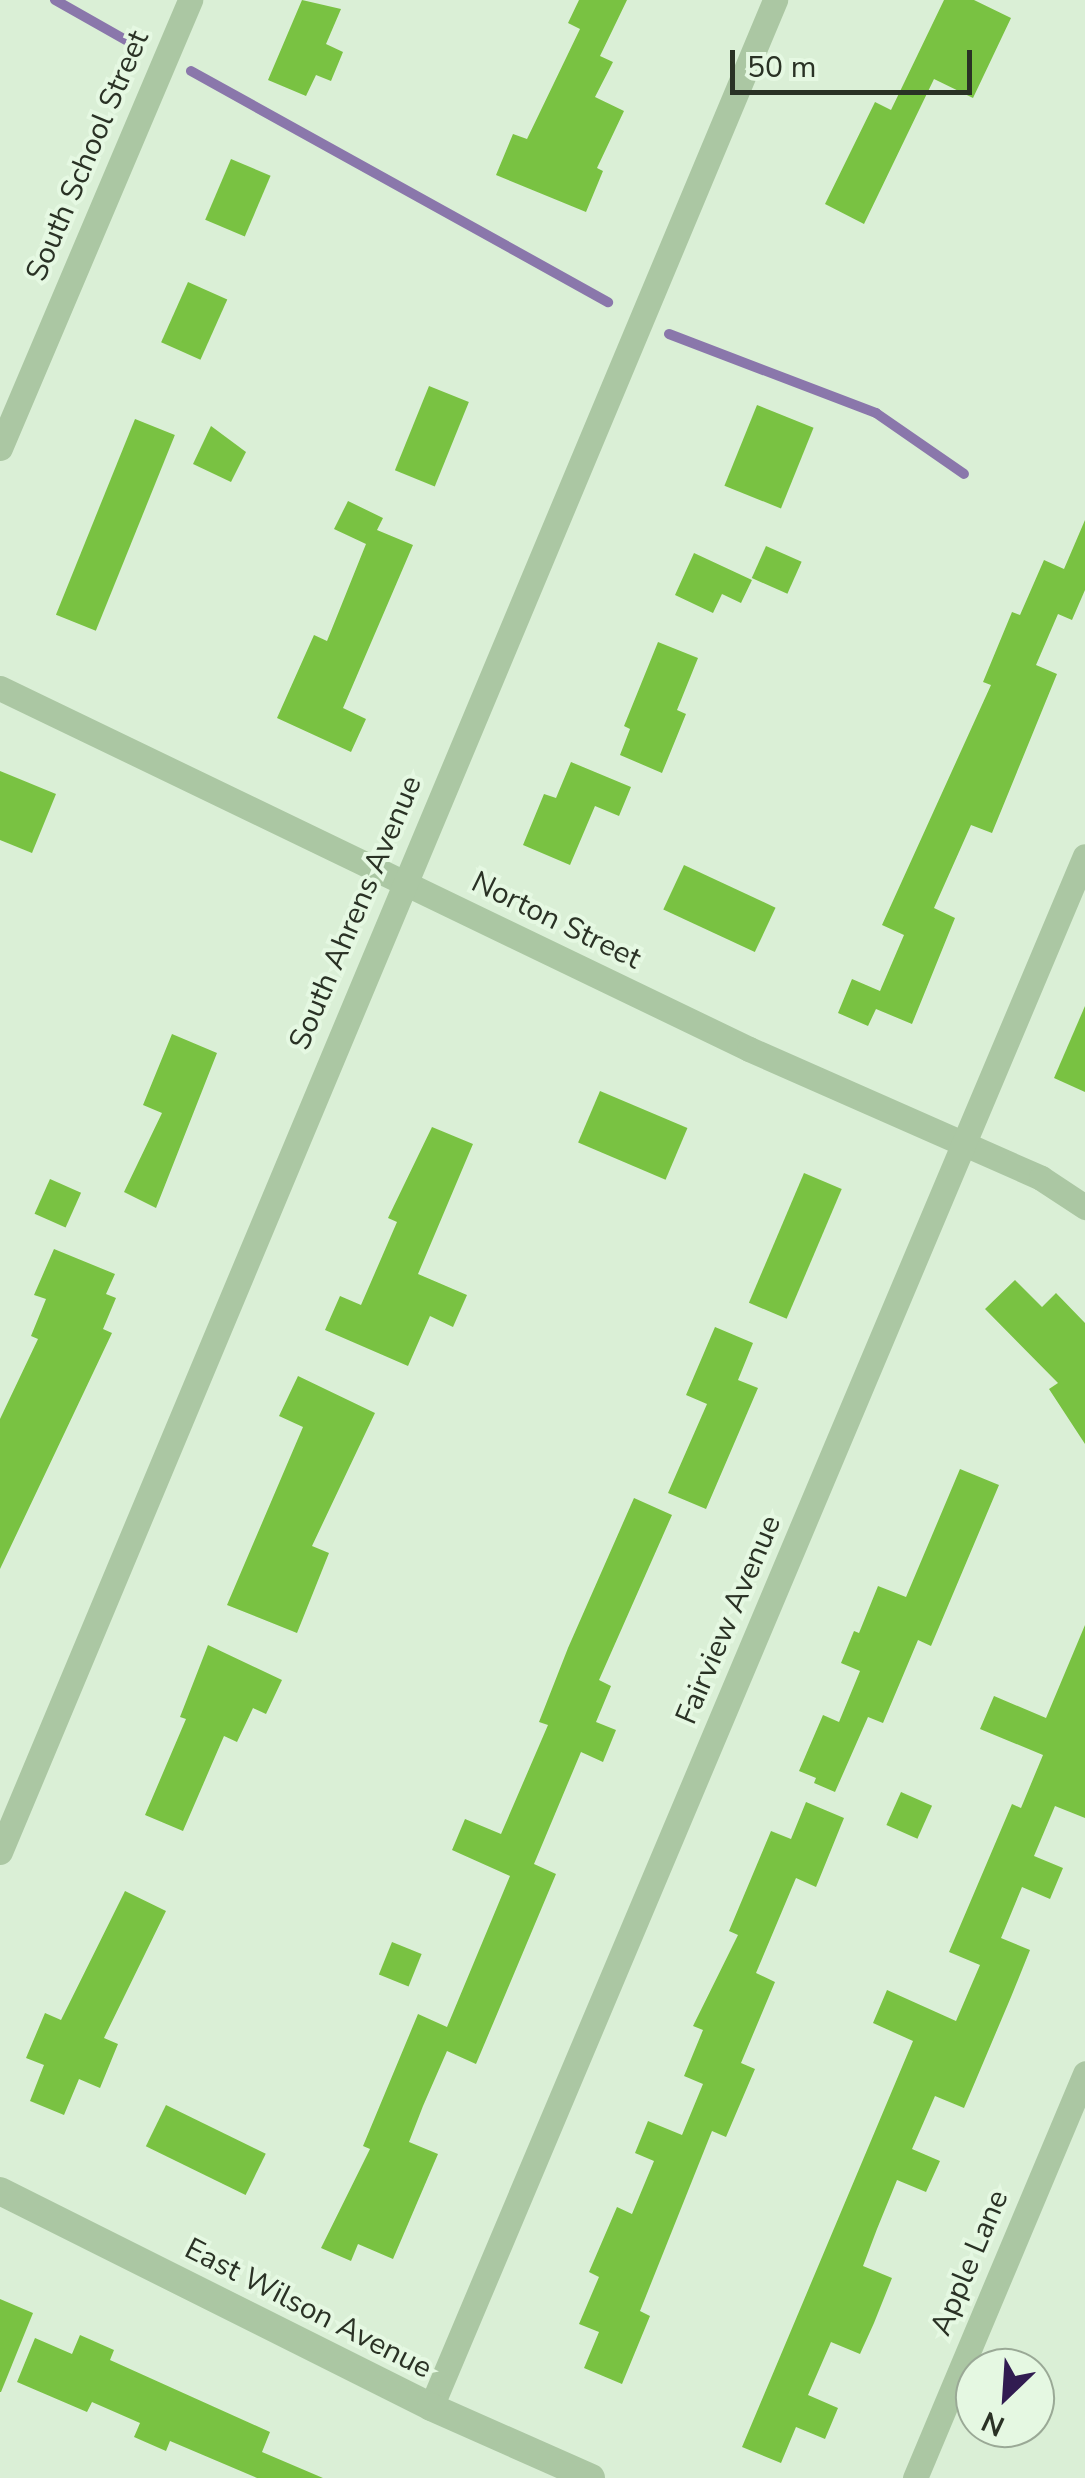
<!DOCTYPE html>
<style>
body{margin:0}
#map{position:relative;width:1085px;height:2478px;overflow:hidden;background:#daefd6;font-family:"Nunito Sans",sans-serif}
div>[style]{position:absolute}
.stream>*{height:10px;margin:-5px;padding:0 5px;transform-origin:5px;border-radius:5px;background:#8a77ab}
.building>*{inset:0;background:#79c242;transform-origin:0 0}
.minor>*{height:25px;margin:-12.5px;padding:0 12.5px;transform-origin:12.5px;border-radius:12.5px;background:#abc7a3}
.tertiary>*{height:28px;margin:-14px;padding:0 14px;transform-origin:14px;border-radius:14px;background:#abc7a3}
span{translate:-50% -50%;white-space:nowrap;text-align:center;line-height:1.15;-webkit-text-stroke:8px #e5f8e2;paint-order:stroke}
.street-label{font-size:30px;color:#2a3225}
.north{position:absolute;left:955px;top:2348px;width:100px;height:100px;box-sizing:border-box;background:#e5f8e2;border:2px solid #9aa996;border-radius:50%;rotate:205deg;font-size:28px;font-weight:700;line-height:40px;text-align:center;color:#2a3225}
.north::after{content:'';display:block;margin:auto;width:35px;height:45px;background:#311c51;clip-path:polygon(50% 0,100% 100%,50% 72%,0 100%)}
.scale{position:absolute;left:730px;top:50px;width:242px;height:45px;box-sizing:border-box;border:5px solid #2a3225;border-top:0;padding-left:12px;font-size:30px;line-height:35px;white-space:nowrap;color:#2a3225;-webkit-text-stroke:8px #e5f8e2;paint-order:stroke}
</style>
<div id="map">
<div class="stream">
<i style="left:55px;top:0;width:98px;rotate:29.5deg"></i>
<i style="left:191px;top:71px;width:477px;rotate:29deg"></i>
<i style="left:669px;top:334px;width:222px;rotate:20.9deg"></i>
<i style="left:876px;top:413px;width:107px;rotate:34.7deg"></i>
</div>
<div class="building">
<i style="clip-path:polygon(302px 0,341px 9px,326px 44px,343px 52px,331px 81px,316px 75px,306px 96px,268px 80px)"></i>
<i style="clip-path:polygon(579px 0,627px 0,600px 56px,613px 62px,595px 97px,624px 111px,597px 168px,603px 171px,586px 212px,496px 175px,513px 134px,527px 139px,580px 29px,568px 23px)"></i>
<i style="clip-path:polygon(944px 0,974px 0,1011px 18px,973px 98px,934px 79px,864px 224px,825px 204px,875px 102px,891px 110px)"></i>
<i style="left:231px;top:159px;width:43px;height:66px;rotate:23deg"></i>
<i style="left:188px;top:282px;width:43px;height:66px;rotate:24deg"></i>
<i style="left:429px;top:386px;width:43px;height:91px;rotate:22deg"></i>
<i style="left:757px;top:405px;width:61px;height:87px;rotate:22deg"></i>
<i style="left:135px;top:419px;width:43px;height:211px;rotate:22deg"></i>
<i style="clip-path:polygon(211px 426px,246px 452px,231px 482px,193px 464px)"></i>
<i style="clip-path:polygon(348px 501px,383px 518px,377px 530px,413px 545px,343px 708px,366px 719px,351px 752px,277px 718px,314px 635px,327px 641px,366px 544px,334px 529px)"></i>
<i style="clip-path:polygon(1085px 520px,1085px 590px,1072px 620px,1058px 614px,1036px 665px,1057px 674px,992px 833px,971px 825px,934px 908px,955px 918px,912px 1024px,876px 1009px,868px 1026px,838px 1013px,852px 979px,880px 991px,904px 935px,882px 925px,991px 685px,983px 682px,1012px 612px,1020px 615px,1044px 560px,1064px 569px)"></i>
<i style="left:766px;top:546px;width:39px;height:35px;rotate:24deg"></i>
<i style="clip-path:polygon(694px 553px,752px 580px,741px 603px,722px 594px,713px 613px,675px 595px)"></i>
<i style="clip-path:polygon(658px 642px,698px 658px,677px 710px,686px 714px,662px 773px,620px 755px,630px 729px,624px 726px)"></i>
<i style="clip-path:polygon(571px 762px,631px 787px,619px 816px,595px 806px,570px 865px,523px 845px,544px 794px,556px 798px)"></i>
<i style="clip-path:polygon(0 771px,56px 794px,32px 853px,0 840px)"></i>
<i style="left:684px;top:865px;width:101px;height:49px;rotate:25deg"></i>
<i style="clip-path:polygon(1085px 1006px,1085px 1092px,1054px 1078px)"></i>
<i style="clip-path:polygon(172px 1034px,217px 1053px,156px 1208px,124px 1192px,162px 1113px,143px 1105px)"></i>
<i style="left:600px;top:1091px;width:95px;height:56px;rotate:23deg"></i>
<i style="clip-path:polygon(432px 1127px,473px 1144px,418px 1274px,467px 1295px,453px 1327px,430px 1316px,408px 1366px,325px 1330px,340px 1296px,361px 1305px,397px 1222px,388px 1218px)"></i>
<i style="left:804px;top:1173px;width:41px;height:141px;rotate:23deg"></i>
<i style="left:50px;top:1179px;width:34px;height:38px;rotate:24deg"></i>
<i style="clip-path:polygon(54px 1249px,115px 1274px,106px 1294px,116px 1298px,103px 1329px,112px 1333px,0 1569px,0 1419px,38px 1339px,31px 1336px,46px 1299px,34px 1295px)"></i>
<i style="clip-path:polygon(1015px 1280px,1042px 1307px,1056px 1293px,1085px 1323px,1085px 1444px,1049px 1389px,1058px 1383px,985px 1309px)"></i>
<i style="clip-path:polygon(715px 1327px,753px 1343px,738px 1380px,758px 1388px,706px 1509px,668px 1493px,707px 1404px,686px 1395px)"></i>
<i style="clip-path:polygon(298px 1376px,375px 1413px,312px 1546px,329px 1553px,297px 1633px,227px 1605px,303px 1427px,279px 1416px)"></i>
<i style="clip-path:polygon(960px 1469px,999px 1485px,931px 1646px,918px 1640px,883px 1723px,868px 1717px,835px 1792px,814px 1783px,816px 1778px,799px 1771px,823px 1715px,839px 1722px,860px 1671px,841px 1663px,854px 1631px,859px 1633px,878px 1586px,906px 1597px)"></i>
<i style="clip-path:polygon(634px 1498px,672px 1515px,599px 1680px,611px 1686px,596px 1722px,616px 1730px,603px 1762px,581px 1752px,534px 1864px,556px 1874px,476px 2064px,447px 2051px,423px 2106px,409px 2142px,438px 2154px,393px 2259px,358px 2244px,351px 2261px,321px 2248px,370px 2149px,363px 2146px,418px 2014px,447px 2027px,510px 1876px,452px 1850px,465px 1819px,501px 1834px,548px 1725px,539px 1722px,568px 1648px)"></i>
<i style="clip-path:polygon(1085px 1625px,1085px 1818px,1055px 1806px,1034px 1856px,1063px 1868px,1050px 1899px,1022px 1887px,1001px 1938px,1030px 1950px,1011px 1997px,964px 2108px,935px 2096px,912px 2149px,940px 2161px,926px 2192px,897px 2180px,877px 2229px,863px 2266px,892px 2278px,874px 2323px,860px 2354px,831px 2342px,808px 2395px,838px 2408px,825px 2439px,796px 2427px,781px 2463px,742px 2447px,913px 2041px,873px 2023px,887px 1990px,956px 2021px,980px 1965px,949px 1952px,1012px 1804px,1021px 1808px,1043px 1755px,980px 1729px,994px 1696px,1046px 1718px)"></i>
<i style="clip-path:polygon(208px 1645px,282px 1680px,266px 1714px,253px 1708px,237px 1742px,224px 1736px,183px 1831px,145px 1815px,186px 1719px,180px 1717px)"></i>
<i style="left:901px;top:1792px;width:34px;height:36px;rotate:24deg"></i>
<i style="clip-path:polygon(806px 1802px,844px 1818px,816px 1887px,796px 1878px,756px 1973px,775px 1982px,741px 2063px,755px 2069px,726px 2137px,712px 2131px,640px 2311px,650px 2316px,622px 2384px,584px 2368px,599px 2332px,579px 2324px,599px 2277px,589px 2272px,617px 2207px,632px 2214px,654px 2161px,635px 2153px,648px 2121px,682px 2135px,703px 2084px,684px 2076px,703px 2030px,693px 2026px,738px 1935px,729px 1931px,771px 1831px,791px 1839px)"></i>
<i style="clip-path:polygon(125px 1891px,166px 1911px,104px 2038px,118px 2044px,100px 2088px,79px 2079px,64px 2115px,30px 2101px,44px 2065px,26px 2058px,45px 2013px,61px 2020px)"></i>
<i style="left:392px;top:1942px;width:32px;height:35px;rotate:22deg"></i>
<i style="left:166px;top:2105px;width:111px;height:46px;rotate:26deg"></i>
<i style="clip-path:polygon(0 2299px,33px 2313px,1px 2392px,0 2392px)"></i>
<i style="clip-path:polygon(80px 2335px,114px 2350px,110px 2360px,270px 2432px,262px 2452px,323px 2478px,257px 2478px,170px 2441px,166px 2451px,134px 2437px,140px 2423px,92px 2402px,87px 2412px,17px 2382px,35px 2338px,72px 2354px)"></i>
</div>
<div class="minor">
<i style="left:0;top:448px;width:487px;rotate:-67deg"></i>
<i style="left:0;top:688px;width:831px;rotate:25.73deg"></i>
<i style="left:749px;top:1049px;width:319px;rotate:23.8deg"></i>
<i style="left:1041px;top:1178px;width:53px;rotate:33.4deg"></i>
<i style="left:0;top:1852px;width:2008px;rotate:-67.29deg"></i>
<i style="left:431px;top:2407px;width:1683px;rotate:-67.14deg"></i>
<i style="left:915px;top:2478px;width:439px;rotate:-67.2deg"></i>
</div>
<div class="tertiary">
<i style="left:0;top:2191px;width:482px;rotate:26.6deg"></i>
<i style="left:431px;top:2407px;width:175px;rotate:23.9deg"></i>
</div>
<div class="street-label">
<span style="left:88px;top:156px;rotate:-67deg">South School Street</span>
<span style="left:356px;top:913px;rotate:-67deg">South Ahrens Avenue</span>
<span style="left:556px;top:921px;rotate:26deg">Norton Street</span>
<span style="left:729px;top:1620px;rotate:-67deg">Fairview Avenue</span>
<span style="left:970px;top:2263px;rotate:-67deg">Apple Lane</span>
<span style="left:308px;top:2309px;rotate:27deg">East Wilson Avenue</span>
</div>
<div class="north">N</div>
<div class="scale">50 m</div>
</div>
